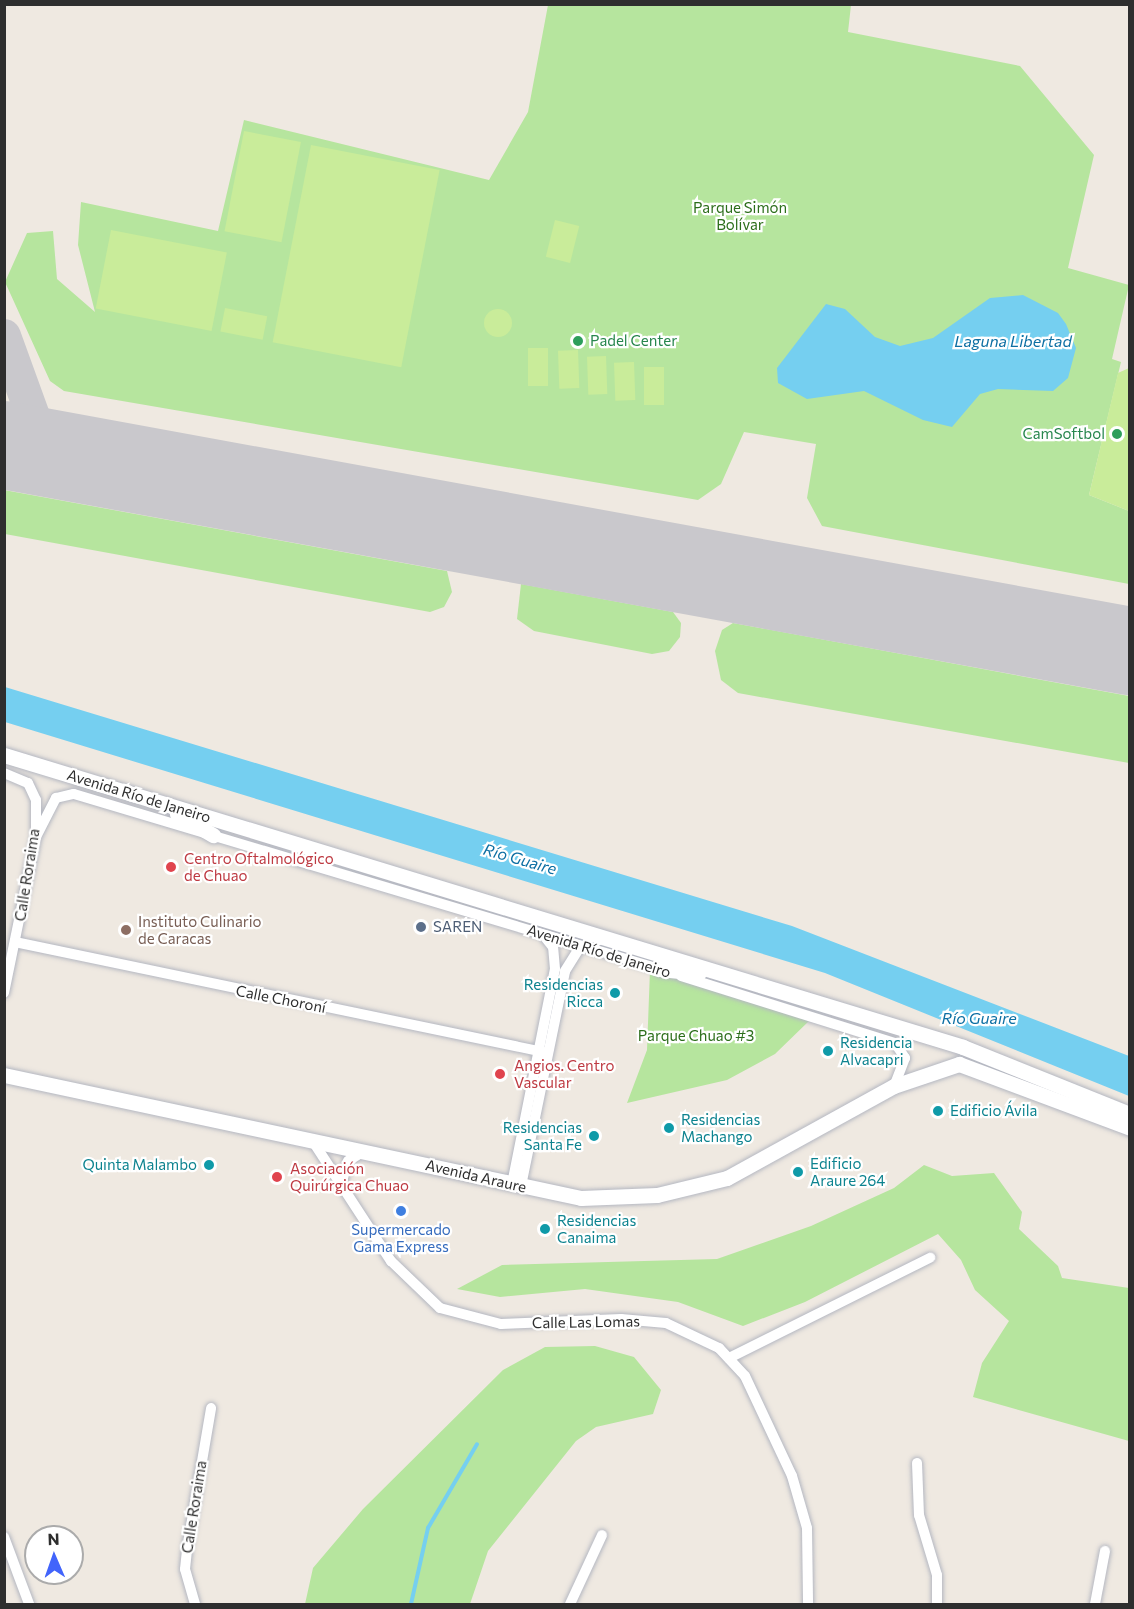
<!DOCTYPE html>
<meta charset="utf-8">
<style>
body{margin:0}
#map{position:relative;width:1134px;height:1609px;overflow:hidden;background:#efe9e1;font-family:Commissioner,sans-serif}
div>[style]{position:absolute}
.green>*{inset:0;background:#b6e59e}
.pitch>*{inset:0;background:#c9ec9a;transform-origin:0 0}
.round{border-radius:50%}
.water>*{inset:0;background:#75cff0}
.stream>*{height:4px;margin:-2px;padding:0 2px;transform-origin:2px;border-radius:2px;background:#75cff0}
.taxiway>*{height:34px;margin:-17px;padding:0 17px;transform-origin:17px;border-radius:17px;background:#c9c8cc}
.runway>*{height:88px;margin:-44px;padding:0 44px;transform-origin:44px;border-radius:44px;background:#c9c8cc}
.roads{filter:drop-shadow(0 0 2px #b4b7c1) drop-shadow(0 0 2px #b4b7c1)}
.street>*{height:10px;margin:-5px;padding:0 5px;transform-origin:5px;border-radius:5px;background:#fff}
.secondary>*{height:15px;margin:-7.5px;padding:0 7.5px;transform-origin:7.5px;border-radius:7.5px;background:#fff}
.dots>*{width:16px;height:16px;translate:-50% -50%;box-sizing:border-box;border:3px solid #fff;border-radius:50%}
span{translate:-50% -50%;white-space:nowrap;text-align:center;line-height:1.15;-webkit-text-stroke:4.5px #fff;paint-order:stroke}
.park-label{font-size:15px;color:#2c6e1b}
.leisure-label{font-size:15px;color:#27864d}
.left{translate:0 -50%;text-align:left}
.right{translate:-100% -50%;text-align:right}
.street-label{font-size:15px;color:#2e2e2e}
.health-label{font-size:15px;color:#be3a42}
.education-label{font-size:15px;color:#785e54}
.service-label{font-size:15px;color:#4e5e75}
.culture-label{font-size:15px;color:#0d838f}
.shop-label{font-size:15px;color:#366cbe}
.water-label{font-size:16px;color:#0d6fa3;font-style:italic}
.frame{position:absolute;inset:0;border:6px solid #2e2e2e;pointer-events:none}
.north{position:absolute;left:24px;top:1525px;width:60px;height:60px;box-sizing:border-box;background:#fff;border:2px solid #ababab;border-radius:50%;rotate:358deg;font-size:16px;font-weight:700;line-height:24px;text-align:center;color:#2e2e2e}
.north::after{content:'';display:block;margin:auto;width:21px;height:27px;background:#4264fb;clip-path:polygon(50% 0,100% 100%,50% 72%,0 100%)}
</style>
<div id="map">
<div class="green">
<i style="clip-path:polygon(548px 5px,851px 5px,848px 32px,1020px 66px,1094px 155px,1068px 268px,1129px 285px,1112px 359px,1121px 362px,1089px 495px,1129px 511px,1129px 584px,822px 526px,807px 498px,816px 444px,744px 432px,721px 484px,698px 500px,64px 391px,50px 381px,5px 282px,27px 233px,53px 231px,57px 279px,95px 312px,78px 245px,81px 202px,218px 231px,244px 120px,489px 180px,528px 112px)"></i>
<i style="clip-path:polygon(4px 490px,447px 571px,452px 592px,444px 607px,430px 612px,5px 534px)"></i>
<i style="clip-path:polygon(521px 584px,673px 612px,681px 623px,680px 637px,669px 651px,652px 654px,534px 631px,517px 619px)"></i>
<i style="clip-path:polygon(733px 623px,1129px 696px,1129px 763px,738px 693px,721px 680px,715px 651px,722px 630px)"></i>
<i style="clip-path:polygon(650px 970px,810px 1020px,775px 1054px,727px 1080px,627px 1103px,647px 1050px)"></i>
<i style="clip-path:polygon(924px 1165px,952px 1176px,994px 1173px,1022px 1212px,1019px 1229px,1058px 1266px,1062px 1278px,1129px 1288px,1129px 1441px,973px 1397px,982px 1363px,1009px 1321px,975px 1290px,961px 1260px,938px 1234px,805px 1302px,743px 1326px,678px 1302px,585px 1289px,500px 1297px,457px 1289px,502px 1265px,717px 1259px,811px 1226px,894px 1188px)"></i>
<i style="clip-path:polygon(595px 1346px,634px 1357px,661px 1390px,653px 1414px,596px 1427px,576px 1441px,488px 1551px,470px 1604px,305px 1604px,313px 1568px,363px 1509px,503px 1370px,545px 1347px)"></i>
</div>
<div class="pitch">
<i style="left:244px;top:131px;width:58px;height:102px;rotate:11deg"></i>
<i style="left:311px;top:145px;width:131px;height:201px;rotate:11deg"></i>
<i style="left:555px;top:220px;width:25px;height:38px;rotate:14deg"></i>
<i style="left:111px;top:230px;width:118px;height:80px;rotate:11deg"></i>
<i style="left:225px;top:308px;width:43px;height:24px;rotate:11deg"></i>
<i class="round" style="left:484px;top:309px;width:28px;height:28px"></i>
<i style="left:528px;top:348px;width:20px;height:38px"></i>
<i style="left:578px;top:350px;width:38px;height:20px;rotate:88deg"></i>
<i style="left:606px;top:356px;width:38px;height:19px;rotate:88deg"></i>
<i style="left:634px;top:362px;width:38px;height:20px;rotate:88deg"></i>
<i style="left:644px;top:367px;width:20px;height:38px"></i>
<i style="clip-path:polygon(1129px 368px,1129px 511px,1089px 495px,1118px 373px)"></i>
</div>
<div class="water">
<i style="clip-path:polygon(1023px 295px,1058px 313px,1066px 324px,1076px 348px,1068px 378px,1053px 391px,998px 389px,980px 394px,952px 427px,923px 420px,864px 391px,807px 399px,778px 383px,777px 368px,826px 304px,845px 309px,875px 337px,900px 346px,933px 338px,990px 298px)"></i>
<i style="clip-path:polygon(5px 687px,792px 926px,1129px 1056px,1129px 1096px,825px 973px,5px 722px)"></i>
</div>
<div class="stream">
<i style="left:411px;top:1604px;width:78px;rotate:-77.4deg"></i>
<i style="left:428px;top:1528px;width:97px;rotate:-59.7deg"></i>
</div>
<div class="taxiway">
<i style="left:4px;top:336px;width:123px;rotate:70.1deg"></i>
</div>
<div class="runway">
<i style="left:4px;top:445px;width:1145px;rotate:10.37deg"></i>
</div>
<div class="roads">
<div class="street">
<i style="left:4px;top:773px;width:26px;rotate:23deg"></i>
<i style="left:28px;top:783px;width:19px;rotate:65deg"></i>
<i style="left:36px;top:800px;width:37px;rotate:90deg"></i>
<i style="left:36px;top:837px;width:159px;rotate:101.6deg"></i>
<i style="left:36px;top:837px;width:44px;rotate:-62.9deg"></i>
<i style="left:56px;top:798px;width:18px;rotate:-13deg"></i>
<i style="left:74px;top:794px;width:618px;rotate:16.65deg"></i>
<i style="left:15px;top:942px;width:544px;rotate:11.76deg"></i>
<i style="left:681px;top:976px;width:224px;rotate:17.4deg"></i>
<i style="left:895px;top:1043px;width:18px;rotate:56deg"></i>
<i style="left:905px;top:1058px;width:30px;rotate:111deg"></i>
<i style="left:312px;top:1140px;width:145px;rotate:56.9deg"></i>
<i style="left:391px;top:1261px;width:68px;rotate:43.8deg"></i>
<i style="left:440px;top:1308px;width:63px;rotate:14.7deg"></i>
<i style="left:501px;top:1324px;width:120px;rotate:-2.4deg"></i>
<i style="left:621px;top:1319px;width:45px;rotate:5.1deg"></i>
<i style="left:666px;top:1323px;width:59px;rotate:25.3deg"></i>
<i style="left:719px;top:1348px;width:38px;rotate:47deg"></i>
<i style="left:745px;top:1376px;width:110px;rotate:64.8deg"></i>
<i style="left:792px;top:1476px;width:54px;rotate:73.9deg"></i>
<i style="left:807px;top:1528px;width:76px;rotate:89.2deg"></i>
<i style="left:342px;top:1181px;width:21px;rotate:-73deg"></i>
<i style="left:348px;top:1161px;width:19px;rotate:-32deg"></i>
<i style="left:512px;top:1184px;width:219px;rotate:-78.7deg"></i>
<i style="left:555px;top:969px;width:22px;rotate:-95deg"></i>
<i style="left:553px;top:947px;width:13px;rotate:-129deg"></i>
<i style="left:521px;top:1186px;width:219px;rotate:-78.4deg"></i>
<i style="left:565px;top:971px;width:28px;rotate:-58deg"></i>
<i style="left:729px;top:1358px;width:225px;rotate:-26.5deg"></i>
<i style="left:917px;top:1463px;width:52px;rotate:87.8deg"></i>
<i style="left:919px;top:1515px;width:63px;rotate:73.3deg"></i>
<i style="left:937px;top:1575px;width:29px;rotate:90deg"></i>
<i style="left:4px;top:1537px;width:72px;rotate:69.5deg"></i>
<i style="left:195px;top:1604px;width:36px;rotate:-106deg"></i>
<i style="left:185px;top:1569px;width:20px;rotate:-84deg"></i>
<i style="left:187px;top:1549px;width:143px;rotate:-80.3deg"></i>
<i style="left:570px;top:1604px;width:76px;rotate:-65.1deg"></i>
<i style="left:1095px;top:1604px;width:54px;rotate:-79.3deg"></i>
</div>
<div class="secondary">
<i style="left:4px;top:755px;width:1002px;rotate:16.93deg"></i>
<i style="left:963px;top:1047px;width:180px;rotate:21.9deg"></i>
<i style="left:177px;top:814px;width:42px;rotate:30.3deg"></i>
<i style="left:660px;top:969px;width:39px;rotate:6deg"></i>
<i style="left:4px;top:1075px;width:590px;rotate:12.03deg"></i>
<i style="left:581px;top:1198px;width:76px;rotate:-2.3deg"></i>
<i style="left:657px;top:1195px;width:72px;rotate:-13.7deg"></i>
<i style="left:727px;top:1178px;width:191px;rotate:-28.9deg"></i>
<i style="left:894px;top:1086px;width:69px;rotate:-18.7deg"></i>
<i style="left:959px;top:1064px;width:183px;rotate:20.5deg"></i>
</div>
</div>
<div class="dots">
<i style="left:578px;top:341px;background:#2e9e5b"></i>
<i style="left:1117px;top:434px;background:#2e9e5b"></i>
<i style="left:171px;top:867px;background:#e0444e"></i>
<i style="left:421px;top:927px;background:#5c6f8a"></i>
<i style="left:126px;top:930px;background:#8d6e63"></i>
<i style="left:615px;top:993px;background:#0f9aa8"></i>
<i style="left:828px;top:1051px;background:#0f9aa8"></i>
<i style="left:500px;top:1074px;background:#e0444e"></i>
<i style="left:938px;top:1111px;background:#0f9aa8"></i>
<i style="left:669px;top:1128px;background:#0f9aa8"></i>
<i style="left:594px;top:1136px;background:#0f9aa8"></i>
<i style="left:209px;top:1165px;background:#0f9aa8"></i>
<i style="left:798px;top:1172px;background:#0f9aa8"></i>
<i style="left:277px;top:1177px;background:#e0444e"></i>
<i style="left:401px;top:1211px;background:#3f7fe0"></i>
<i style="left:545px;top:1229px;background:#0f9aa8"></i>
</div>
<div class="park-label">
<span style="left:740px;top:216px">Parque Simón<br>Bolívar</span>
<span style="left:696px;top:1036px">Parque Chuao #3</span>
</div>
<div class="leisure-label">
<span class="left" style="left:590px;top:341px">Padel Center</span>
<span class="right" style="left:1105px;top:434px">CamSoftbol</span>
</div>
<div class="street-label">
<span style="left:139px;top:796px;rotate:17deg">Avenida Río de Janeiro</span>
<span style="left:27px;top:875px;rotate:-81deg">Calle Roraima</span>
<span style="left:599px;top:951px;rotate:17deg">Avenida Río de Janeiro</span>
<span style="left:281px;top:999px;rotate:11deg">Calle Choroní</span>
<span style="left:476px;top:1176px;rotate:13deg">Avenida Araure</span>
<span style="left:586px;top:1322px;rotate:-1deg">Calle Las Lomas</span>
<span style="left:194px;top:1507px;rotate:-81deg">Calle Roraima</span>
</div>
<div class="health-label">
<span class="left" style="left:184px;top:867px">Centro Oftalmológico<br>de Chuao</span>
<span class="left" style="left:514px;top:1074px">Angios. Centro<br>Vascular</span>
<span class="left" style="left:290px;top:1177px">Asociación<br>Quirúrgica Chuao</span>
</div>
<div class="education-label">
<span class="left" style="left:138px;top:930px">Instituto Culinario<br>de Caracas</span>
</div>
<div class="service-label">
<span class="left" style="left:433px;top:927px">SAREN</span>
</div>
<div class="culture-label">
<span class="right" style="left:603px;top:993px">Residencias<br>Ricca</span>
<span class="left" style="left:840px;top:1051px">Residencia<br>Alvacapri</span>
<span class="left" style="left:950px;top:1111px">Edificio Ávila</span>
<span class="left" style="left:681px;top:1128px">Residencias<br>Machango</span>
<span class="right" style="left:582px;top:1136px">Residencias<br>Santa Fe</span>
<span class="left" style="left:810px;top:1172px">Edificio<br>Araure 264</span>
<span class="right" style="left:197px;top:1165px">Quinta Malambo</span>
<span class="left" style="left:557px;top:1229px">Residencias<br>Canaima</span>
</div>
<div class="shop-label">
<span style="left:401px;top:1238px">Supermercado<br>Gama Express</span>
</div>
<div class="water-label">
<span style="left:1013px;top:341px">Laguna Libertad</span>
<span style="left:520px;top:859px;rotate:16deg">Río Guaire</span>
<span style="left:979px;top:1018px">Río Guaire</span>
</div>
<div class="frame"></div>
<div class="north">N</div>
</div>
